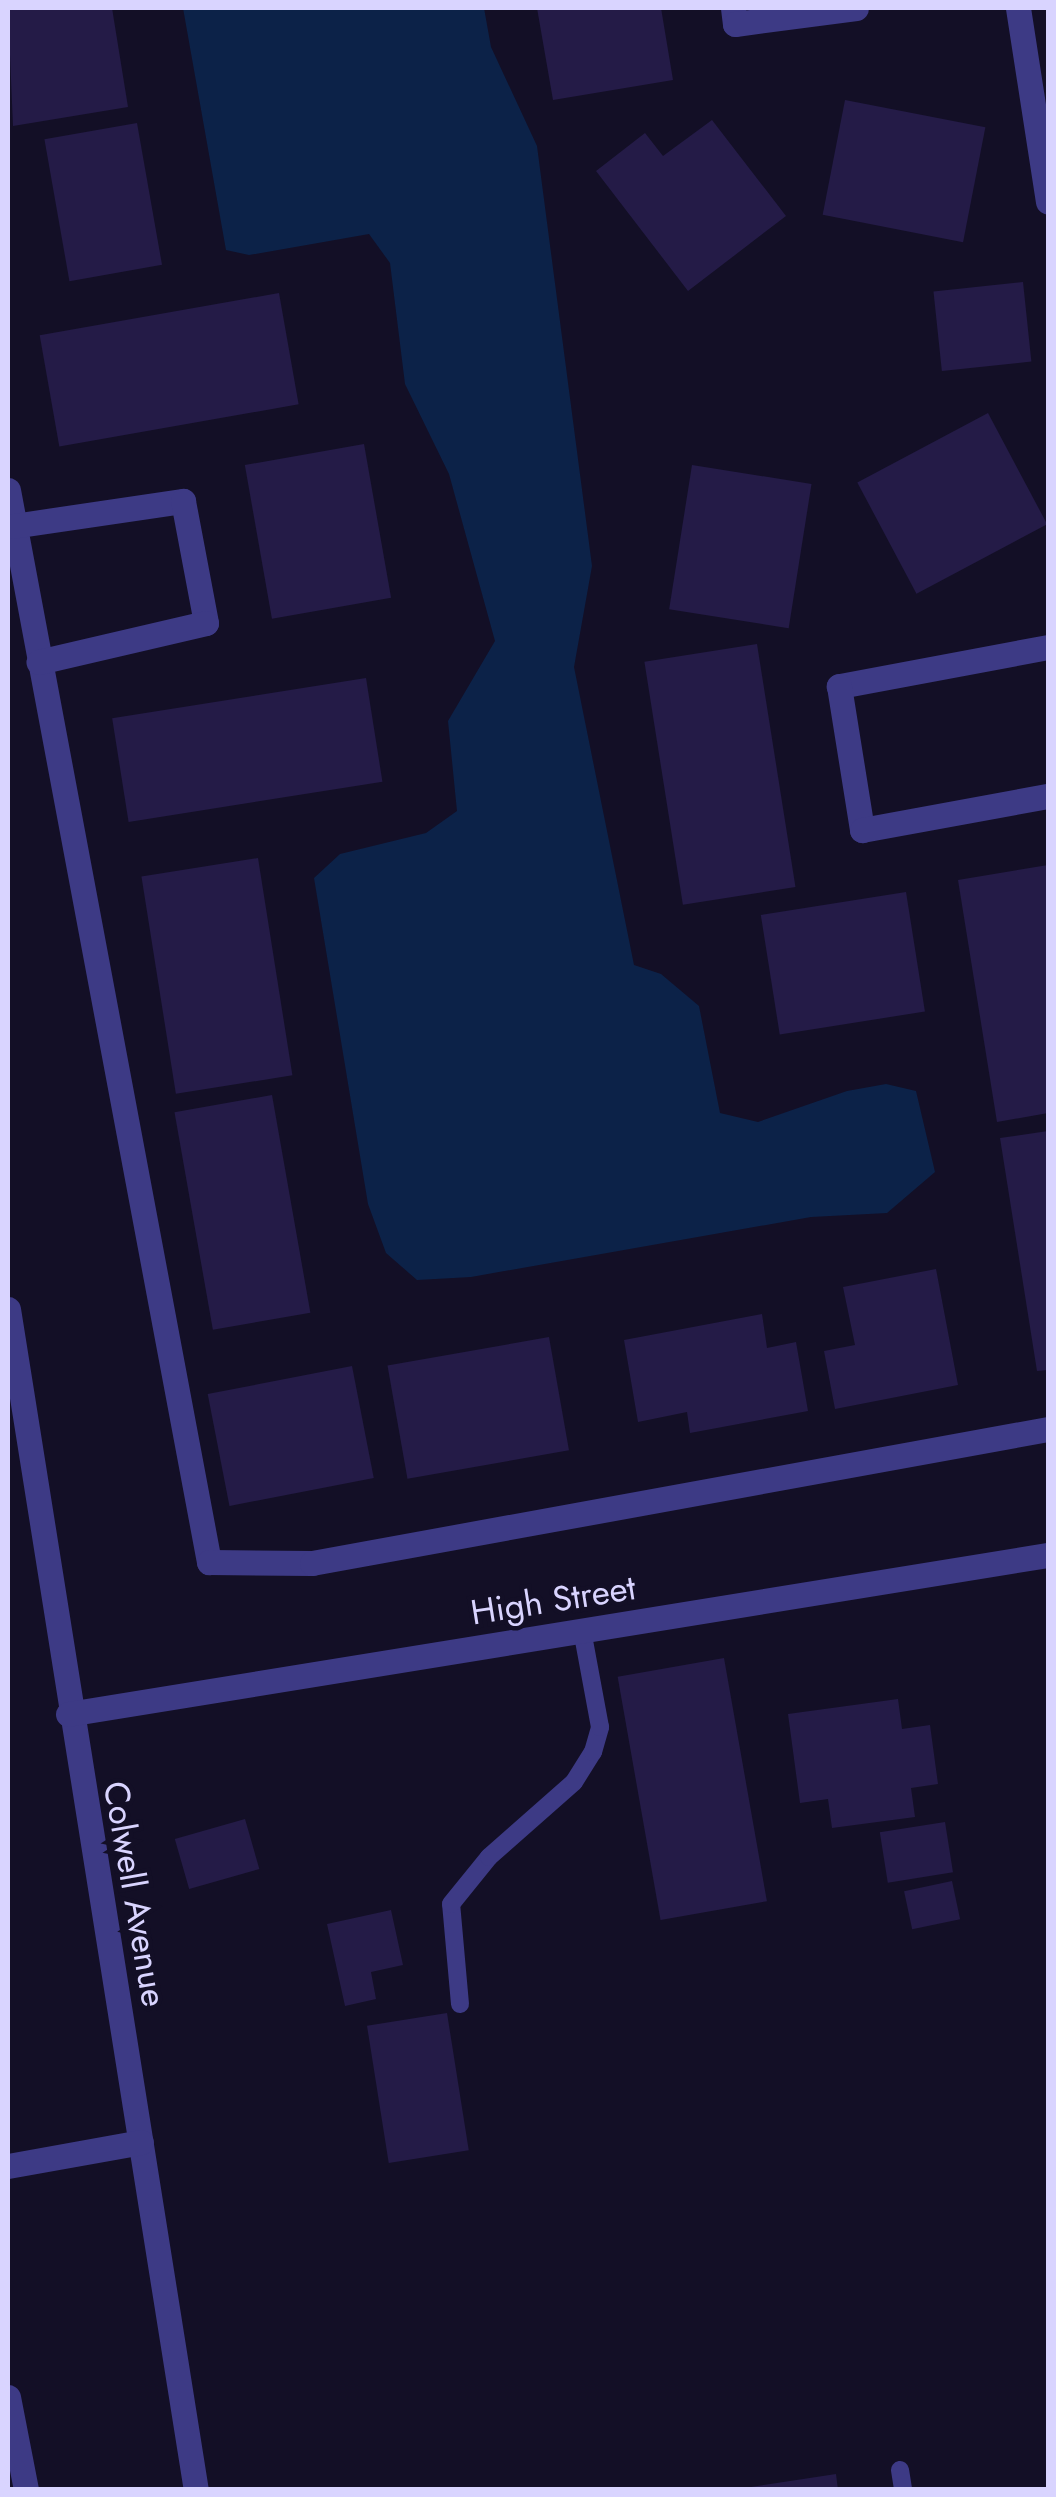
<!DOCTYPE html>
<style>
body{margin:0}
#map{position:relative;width:1056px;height:2497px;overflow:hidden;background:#130f26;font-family:Jost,sans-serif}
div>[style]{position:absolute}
.water>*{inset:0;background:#0c2248}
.building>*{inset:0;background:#241b47;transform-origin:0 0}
.lane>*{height:18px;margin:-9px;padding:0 9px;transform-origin:9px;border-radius:9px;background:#3d3a85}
.street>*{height:25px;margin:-12.5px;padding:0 12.5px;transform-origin:12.5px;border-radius:12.5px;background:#3d3a85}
span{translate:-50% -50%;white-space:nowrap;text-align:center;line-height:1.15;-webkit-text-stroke:9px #130f26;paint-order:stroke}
.street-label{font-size:35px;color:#d9d4ff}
.frame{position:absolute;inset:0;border:10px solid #d9d4ff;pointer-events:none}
</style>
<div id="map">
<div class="water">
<i style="clip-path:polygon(183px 8px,484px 8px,491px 47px,537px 146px,592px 566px,574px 667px,634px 965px,661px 974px,699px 1006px,720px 1113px,758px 1122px,847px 1091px,886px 1084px,916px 1091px,935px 1172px,887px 1213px,811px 1217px,471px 1277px,417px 1280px,386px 1253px,368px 1204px,314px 878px,340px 854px,426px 833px,457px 811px,448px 721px,495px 641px,449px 474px,405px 384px,390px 263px,369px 234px,249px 255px,226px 250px)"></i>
</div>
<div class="building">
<i style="clip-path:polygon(8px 8px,112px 8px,128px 107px,13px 126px)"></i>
<i style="clip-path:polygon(537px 8px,661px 8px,673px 80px,553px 100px)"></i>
<i style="left:845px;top:100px;width:143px;height:117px;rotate:11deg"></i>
<i style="clip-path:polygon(712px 120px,786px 216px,688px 291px,596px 171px,645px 133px,663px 156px)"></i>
<i style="left:137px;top:123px;width:144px;height:94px;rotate:80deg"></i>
<i style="left:1023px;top:282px;width:80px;height:90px;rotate:84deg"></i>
<i style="left:279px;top:293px;width:113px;height:243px;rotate:80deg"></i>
<i style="left:988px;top:413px;width:126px;height:148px;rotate:62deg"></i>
<i style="left:364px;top:444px;width:156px;height:121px;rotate:80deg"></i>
<i style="left:692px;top:465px;width:121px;height:146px;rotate:9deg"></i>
<i style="left:757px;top:644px;width:246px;height:114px;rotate:81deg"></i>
<i style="left:366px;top:678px;width:105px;height:257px;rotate:81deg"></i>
<i style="left:258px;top:858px;width:220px;height:118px;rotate:81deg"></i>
<i style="clip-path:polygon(1048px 865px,1048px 1113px,997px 1122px,958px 880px)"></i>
<i style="left:906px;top:892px;width:121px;height:147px;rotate:81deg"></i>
<i style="left:272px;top:1095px;width:221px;height:99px;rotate:80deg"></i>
<i style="clip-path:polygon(1048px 1131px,1048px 1370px,1037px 1371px,1000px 1138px)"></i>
<i style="clip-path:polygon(936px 1269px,958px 1385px,835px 1409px,824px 1351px,855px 1345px,843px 1287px)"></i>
<i style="clip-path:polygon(762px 1314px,767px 1348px,796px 1342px,808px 1411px,690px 1433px,687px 1412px,638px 1422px,624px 1340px)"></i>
<i style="left:549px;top:1337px;width:115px;height:164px;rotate:80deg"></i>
<i style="left:352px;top:1366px;width:114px;height:147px;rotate:79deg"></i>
<i style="left:724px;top:1658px;width:247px;height:108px;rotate:80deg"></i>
<i style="clip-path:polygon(898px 1699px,902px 1729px,930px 1725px,938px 1784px,911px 1788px,915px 1817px,832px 1828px,828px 1799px,800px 1803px,788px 1714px)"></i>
<i style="left:245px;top:1819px;width:52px;height:73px;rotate:74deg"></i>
<i style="left:945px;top:1822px;width:51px;height:66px;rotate:81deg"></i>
<i style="left:952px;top:1881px;width:39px;height:49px;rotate:78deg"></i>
<i style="clip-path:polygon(391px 1910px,403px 1965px,371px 1972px,376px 1999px,345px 2006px,327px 1924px)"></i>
<i style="left:447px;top:2013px;width:139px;height:81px;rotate:81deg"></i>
<i style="clip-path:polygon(836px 2474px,838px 2490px,751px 2490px,751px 2487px)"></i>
</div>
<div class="lane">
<i style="left:460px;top:2004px;width:100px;rotate:-95.1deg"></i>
<i style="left:451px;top:1904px;width:60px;rotate:-51deg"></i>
<i style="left:489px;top:1857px;width:113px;rotate:-41.4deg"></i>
<i style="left:574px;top:1782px;width:36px;rotate:-58deg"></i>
<i style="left:593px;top:1752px;width:26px;rotate:-74deg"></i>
<i style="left:600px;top:1727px;width:99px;rotate:-100.5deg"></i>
<i style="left:900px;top:2470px;width:20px;rotate:81deg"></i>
</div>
<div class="street">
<i style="left:733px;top:8px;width:16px;rotate:83deg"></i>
<i style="left:735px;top:24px;width:122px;rotate:-7.5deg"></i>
<i style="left:1018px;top:8px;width:196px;rotate:81.2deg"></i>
<i style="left:8px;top:490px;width:1091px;rotate:79.38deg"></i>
<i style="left:209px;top:1562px;width:103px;rotate:0.6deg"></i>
<i style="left:312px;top:1563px;width:748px;rotate:-10.32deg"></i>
<i style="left:13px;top:526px;width:172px;rotate:-8.4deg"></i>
<i style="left:183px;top:501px;width:124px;rotate:79.3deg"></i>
<i style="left:206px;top:623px;width:172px;rotate:166.9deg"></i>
<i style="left:1048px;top:647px;width:213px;rotate:169.4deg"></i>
<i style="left:839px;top:686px;width:146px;rotate:80.9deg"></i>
<i style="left:862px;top:830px;width:189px;rotate:-10.4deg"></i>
<i style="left:8px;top:1309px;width:1196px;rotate:80.96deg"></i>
<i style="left:68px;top:1714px;width:993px;rotate:-9.22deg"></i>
<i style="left:8px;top:2166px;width:135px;rotate:-10.2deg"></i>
<i style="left:8px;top:2397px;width:95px;rotate:79deg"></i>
</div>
<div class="street-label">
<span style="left:553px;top:1600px;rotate:-9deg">High Street</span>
<span style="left:135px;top:1894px;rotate:80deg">Colwell Avenue</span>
</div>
<div class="frame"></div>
</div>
